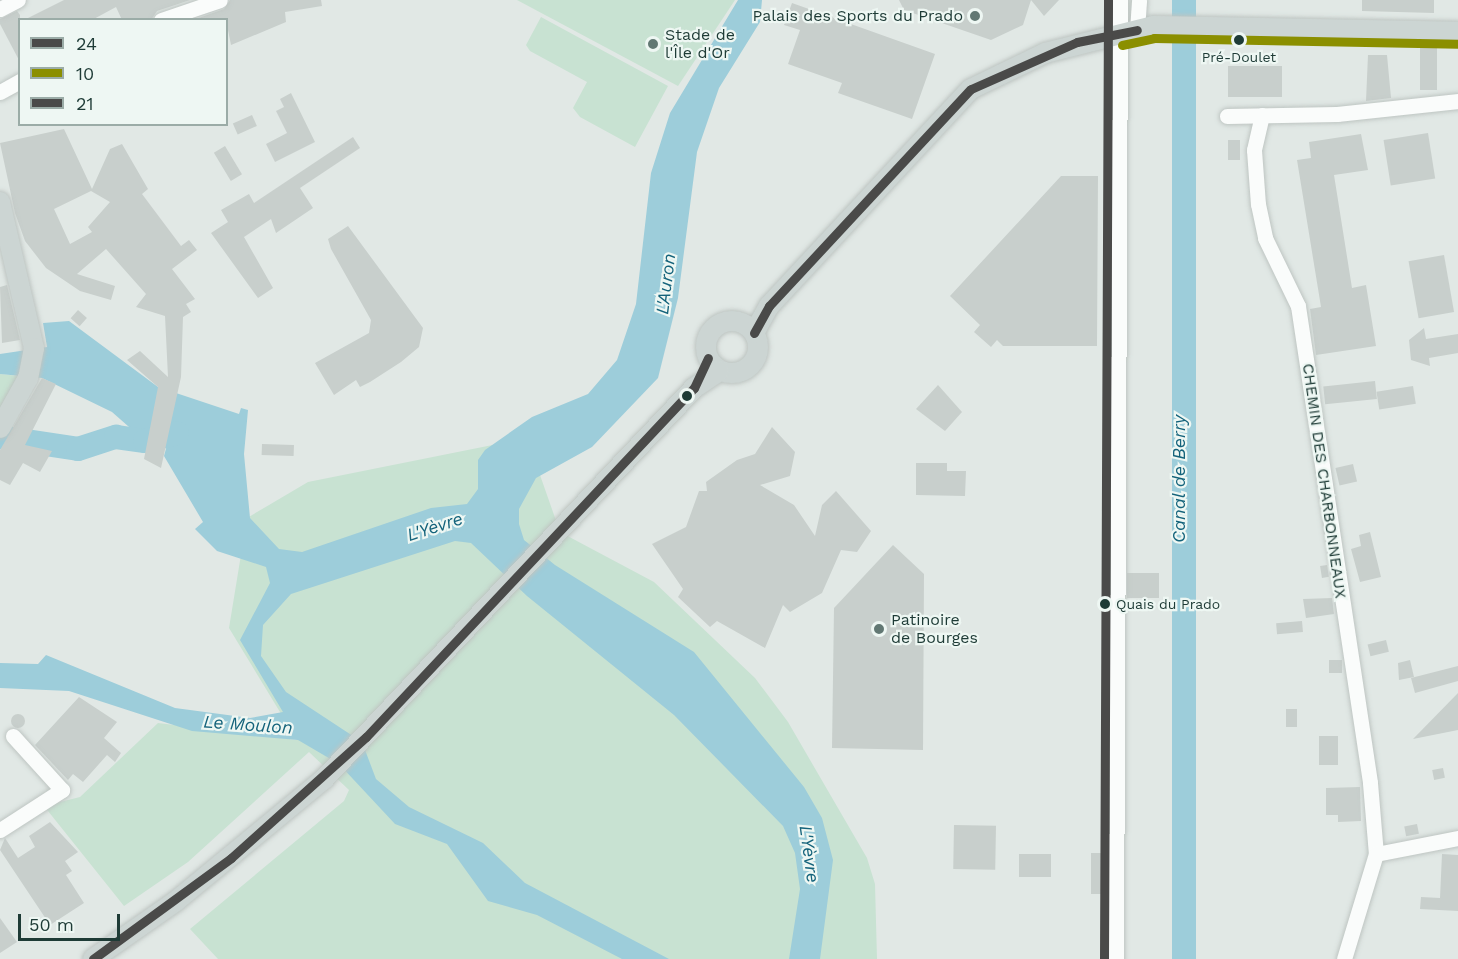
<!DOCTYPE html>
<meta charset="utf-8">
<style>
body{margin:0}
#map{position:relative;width:1458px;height:959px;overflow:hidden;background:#e1e8e5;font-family:"Work Sans",sans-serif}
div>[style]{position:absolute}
.green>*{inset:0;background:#c8e2d2}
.water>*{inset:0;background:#9dcdda;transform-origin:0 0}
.river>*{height:24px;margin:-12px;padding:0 12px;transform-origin:12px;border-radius:12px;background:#9dcdda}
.building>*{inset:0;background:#c8cfcc;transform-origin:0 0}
.round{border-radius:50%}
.roads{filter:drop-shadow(0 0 2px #bec5c2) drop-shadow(0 0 2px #bec5c2)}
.minor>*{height:15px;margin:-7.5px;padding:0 7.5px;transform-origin:7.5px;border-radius:7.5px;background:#fafcfb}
.major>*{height:20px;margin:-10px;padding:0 10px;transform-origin:10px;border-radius:10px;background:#ccd5d3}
.major>.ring{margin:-10px;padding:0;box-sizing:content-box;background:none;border:20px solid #ccd5d3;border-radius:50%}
.bus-1>*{height:9px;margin:-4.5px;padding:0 4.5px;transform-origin:4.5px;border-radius:4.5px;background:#4a4a49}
.bus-2>*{height:9px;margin:-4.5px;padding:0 4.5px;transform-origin:4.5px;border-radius:4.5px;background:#8b8f00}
.bus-3>*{height:9px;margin:-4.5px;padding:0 4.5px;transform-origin:4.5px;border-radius:4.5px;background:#4a4a49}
.dots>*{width:16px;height:16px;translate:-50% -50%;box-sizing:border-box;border:3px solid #eef7f3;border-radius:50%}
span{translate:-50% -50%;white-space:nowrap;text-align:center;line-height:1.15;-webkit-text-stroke:4.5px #eef7f3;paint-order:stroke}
.bus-label{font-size:14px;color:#1e3b36}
.left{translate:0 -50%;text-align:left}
.poi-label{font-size:16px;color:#1e3b36}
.right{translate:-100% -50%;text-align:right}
.street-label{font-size:16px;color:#1e3b36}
.water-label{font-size:18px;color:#14637b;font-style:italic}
.legend{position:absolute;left:18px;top:18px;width:210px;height:108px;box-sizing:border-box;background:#eef7f3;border:2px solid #9baca7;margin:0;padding:8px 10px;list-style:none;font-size:18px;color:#1e3b36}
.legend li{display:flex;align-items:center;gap:12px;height:30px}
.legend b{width:30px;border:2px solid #9baca7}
.scale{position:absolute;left:18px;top:914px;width:102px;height:27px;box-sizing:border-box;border:3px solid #1e3b36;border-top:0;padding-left:8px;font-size:18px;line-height:21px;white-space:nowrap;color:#1e3b36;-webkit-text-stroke:4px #eef7f3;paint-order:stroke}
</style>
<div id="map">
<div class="green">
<i style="clip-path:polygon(517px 0,735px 0,678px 86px)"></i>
<i style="clip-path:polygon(541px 17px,668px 86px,635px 147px,580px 117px,573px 108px,587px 82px,530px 51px,526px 45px)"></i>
<i style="clip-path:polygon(0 374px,19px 376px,0 408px)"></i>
<i style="clip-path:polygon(527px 438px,560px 532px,654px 582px,755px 678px,788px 722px,867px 858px,875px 884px,877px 959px,218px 959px,190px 929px,344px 801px,349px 790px,309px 752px,188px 862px,124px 906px,44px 806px,80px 797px,158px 723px,297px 740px,229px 628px,247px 518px,308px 482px)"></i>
</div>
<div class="water">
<i style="clip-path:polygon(738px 0,762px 0,760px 22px,719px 88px,697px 152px,678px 298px,658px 378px,592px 447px,536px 478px,519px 509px,519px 524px,524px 540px,555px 565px,694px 652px,804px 787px,822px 818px,833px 860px,820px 959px,789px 959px,800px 889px,795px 853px,783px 826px,674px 715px,527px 596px,471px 543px,455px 541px,291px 594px,263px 625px,261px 656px,286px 692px,362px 742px,376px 779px,409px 807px,483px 843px,525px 883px,669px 959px,622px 959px,537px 915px,488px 901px,447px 844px,395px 824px,339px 764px,298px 740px,192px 731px,69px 691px,0 688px,0 663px,38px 664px,46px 655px,175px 708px,250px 718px,283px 712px,240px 640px,270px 583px,266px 567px,217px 551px,195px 529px,203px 522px,164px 456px,167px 445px,145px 441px,112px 412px,42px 378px,0 374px,0 354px,47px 347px,43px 323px,69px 321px,158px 387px,239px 414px,241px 408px,248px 410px,244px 454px,250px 518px,279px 549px,302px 552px,431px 508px,467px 504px,478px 489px,478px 460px,485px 450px,532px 417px,588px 394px,617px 360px,636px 304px,651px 173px,670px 113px)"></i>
<i style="left:1172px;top:0;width:24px;height:959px"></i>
</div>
<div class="river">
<i style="left:0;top:437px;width:79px;rotate:8.7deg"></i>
<i style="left:78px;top:449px;width:40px;rotate:-18deg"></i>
<i style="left:116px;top:437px;width:29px;rotate:8deg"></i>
<i style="left:145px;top:441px;width:33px;rotate:-14deg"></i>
</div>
<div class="building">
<i style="clip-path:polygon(64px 0,190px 0,157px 11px,151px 20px,122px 20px,116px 7px,92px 20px,24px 20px)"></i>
<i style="clip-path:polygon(230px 0,321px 0,322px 6px,285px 12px,286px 22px,231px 45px,226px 20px,193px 20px,224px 9px)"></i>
<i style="clip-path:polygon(899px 0,1059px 0,1044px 16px,1031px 0,1023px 25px,991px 40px,904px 10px)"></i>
<i style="clip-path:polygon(1362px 0,1434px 0,1434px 13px,1362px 11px)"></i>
<i style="clip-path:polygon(792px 3px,935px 54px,912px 119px,838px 93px,842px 83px,788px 64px,800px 30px,784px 25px)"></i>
<i style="clip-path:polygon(17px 11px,20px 15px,20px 62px,0 24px,0 19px)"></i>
<i style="left:1420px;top:47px;width:17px;height:43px"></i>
<i style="clip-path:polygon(1368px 55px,1387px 55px,1391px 98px,1366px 101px)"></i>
<i style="left:1228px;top:66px;width:54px;height:31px"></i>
<i style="clip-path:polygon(291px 93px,315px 142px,275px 162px,266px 144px,287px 133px,276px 111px,284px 107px,280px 99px)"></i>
<i style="left:252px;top:115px;width:12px;height:21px;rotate:66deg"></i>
<i style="clip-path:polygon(evenodd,64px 129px,92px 189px,110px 149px,122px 144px,148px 189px,142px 194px,181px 246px,189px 240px,197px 250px,172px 269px,195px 299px,186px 304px,191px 312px,183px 317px,181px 377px,161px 468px,144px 459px,158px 387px,127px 360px,140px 351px,168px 377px,165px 316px,136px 307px,146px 294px,106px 249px,77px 274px,115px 286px,111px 300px,80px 291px,46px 268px,25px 241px,15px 213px,0 143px,64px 129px,91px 191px,110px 202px,88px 227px,92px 232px,70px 244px,54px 209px,91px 191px)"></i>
<i style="left:1428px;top:133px;width:46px;height:45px;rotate:81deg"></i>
<i style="clip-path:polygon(1361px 134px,1368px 170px,1334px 175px,1352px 288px,1366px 285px,1376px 346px,1316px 355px,1310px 309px,1321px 307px,1297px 160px,1311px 158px,1309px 142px)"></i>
<i style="clip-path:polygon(353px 137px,360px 148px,300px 188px,313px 208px,276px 233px,271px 219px,244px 237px,273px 288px,258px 298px,211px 233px,228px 222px,221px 210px,249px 194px,254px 203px)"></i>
<i style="left:1228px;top:140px;width:12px;height:20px"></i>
<i style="left:225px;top:146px;width:33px;height:13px;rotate:59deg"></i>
<i style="clip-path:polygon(1061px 176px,1098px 176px,1097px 346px,1003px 346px,997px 340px,991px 347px,974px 332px,980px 325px,950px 296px)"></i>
<i style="clip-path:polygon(348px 226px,423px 328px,419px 347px,401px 362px,370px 382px,360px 387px,356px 380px,334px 395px,315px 363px,369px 333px,371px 320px,331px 249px,328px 239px)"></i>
<i style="left:1444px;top:255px;width:58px;height:36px;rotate:80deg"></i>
<i style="clip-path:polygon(7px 285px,20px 340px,2px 343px,0 287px)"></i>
<i style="left:78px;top:310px;width:12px;height:11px;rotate:42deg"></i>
<i style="clip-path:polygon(1424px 328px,1426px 339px,1458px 334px,1458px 353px,1429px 358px,1430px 366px,1411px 360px,1409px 340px)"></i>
<i style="clip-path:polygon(42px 378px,56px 384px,25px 445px,52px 451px,40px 472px,23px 463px,10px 485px,0 480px,0 450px)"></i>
<i style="left:1375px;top:381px;width:18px;height:52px;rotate:84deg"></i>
<i style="clip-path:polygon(938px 385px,962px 412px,945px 431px,916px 409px)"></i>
<i style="left:1413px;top:386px;width:18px;height:37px;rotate:81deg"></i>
<i style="clip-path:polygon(772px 427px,795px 452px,790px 476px,760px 485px,794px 505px,815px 536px,822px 505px,836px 491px,871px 531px,857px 552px,841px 550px,822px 593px,790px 612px,783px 605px,765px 648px,717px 621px,710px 627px,678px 597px,683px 589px,652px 544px,686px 527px,699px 491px,707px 491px,706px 482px,737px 460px,755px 454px)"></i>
<i style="left:262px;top:444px;width:32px;height:11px;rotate:2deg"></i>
<i style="clip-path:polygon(916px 463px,947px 463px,947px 471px,966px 471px,965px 496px,916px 495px)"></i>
<i style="left:1353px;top:464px;width:18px;height:18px;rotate:77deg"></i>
<i style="clip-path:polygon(1370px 532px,1381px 577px,1360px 582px,1351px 549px,1361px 546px,1359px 535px)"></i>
<i style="clip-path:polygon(893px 545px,924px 574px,923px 750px,832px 748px,834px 608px)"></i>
<i style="left:1327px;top:565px;width:12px;height:7px;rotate:81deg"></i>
<i style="left:1127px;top:573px;width:32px;height:25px"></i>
<i style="clip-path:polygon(1332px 598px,1334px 614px,1306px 618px,1303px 599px)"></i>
<i style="left:1302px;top:621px;width:11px;height:26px;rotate:85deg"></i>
<i style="left:1386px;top:640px;width:12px;height:19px;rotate:76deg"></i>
<i style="left:1329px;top:660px;width:13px;height:13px"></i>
<i style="clip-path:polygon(1410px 660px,1414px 677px,1399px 680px,1398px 663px)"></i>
<i style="clip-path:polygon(1458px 666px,1458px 681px,1415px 693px,1411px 678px)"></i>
<i style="clip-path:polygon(1458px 693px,1458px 730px,1413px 739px)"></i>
<i style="clip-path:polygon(79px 697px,117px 722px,104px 738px,121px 753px,115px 762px,107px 755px,83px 782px,73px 774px,68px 780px,35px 745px)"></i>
<i style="left:1286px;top:709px;width:11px;height:18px"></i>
<i class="round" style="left:11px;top:714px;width:14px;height:14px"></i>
<i style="left:1319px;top:736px;width:19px;height:29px"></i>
<i style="left:1443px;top:768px;width:10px;height:11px;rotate:79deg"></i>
<i style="clip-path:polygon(1360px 787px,1361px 821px,1338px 822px,1338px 815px,1326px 815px,1326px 788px)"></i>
<i style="clip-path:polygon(50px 822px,78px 852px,65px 861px,72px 871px,66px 875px,84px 903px,50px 925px,0 850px,5px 838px,18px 858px,35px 847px,29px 836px)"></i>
<i style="left:1417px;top:824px;width:10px;height:13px;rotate:79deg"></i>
<i style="left:954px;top:825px;width:42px;height:44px;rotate:1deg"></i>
<i style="left:1091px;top:853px;width:16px;height:41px"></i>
<i style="left:1019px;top:854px;width:32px;height:23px"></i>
<i style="clip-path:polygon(1442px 854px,1458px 855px,1458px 911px,1420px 909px,1421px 897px,1440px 898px)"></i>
<i style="clip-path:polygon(0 918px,17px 942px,0 953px)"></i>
</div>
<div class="roads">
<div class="minor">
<i style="left:0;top:9px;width:20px;rotate:-27deg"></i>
<i style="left:161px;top:20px;width:62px;rotate:-18.7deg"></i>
<i style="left:1137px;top:30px;width:30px;rotate:-86deg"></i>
<i style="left:0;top:92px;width:23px;rotate:-29deg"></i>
<i style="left:1262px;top:115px;width:36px;rotate:103deg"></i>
<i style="left:1254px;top:150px;width:54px;rotate:85.8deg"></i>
<i style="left:1258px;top:204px;width:35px;rotate:78deg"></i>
<i style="left:1265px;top:238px;width:76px;rotate:64.1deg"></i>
<i style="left:1298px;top:306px;width:482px;rotate:81.4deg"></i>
<i style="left:1370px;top:783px;width:71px;rotate:85.2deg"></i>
<i style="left:1376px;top:854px;width:84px;rotate:-11deg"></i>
<i style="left:1227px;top:116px;width:110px;rotate:-1deg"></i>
<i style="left:1337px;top:114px;width:122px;rotate:-6.1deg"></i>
<i style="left:0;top:830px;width:74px;rotate:-32.8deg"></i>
<i style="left:62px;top:790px;width:73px;rotate:-132.2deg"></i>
<i style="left:1116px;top:959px;width:959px;rotate:-89.76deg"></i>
<i style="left:1344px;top:959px;width:110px;rotate:-73.1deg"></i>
</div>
<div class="major">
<i style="left:0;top:202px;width:150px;rotate:76.9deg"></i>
<i style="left:34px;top:348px;width:31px;rotate:101deg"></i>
<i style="left:28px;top:378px;width:57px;rotate:119.2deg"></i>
<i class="ring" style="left:706px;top:321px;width:32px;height:32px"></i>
<i style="left:754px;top:333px;width:31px;rotate:-61deg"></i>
<i style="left:769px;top:306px;width:296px;rotate:-47.1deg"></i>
<i style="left:971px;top:89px;width:82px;rotate:-25.9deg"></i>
<i style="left:1045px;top:53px;width:111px;rotate:-14deg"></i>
<i style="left:1153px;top:26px;width:305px;rotate:1.1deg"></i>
<i style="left:93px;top:959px;width:101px;rotate:-34.9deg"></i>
<i style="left:176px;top:901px;width:192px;rotate:-39.5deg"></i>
<i style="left:324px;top:779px;width:538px;rotate:-46.58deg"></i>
<i style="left:694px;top:388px;width:30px;rotate:-34deg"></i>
</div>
</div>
<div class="bus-1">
<i style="left:754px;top:333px;width:31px;rotate:-61deg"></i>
<i style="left:769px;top:306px;width:296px;rotate:-47.1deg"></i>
<i style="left:971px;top:89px;width:116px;rotate:-23.9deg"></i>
<i style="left:1077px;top:42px;width:61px;rotate:-11.3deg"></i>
<i style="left:93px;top:959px;width:171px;rotate:-36.2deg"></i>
<i style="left:231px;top:858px;width:181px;rotate:-41.9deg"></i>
<i style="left:366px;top:737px;width:479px;rotate:-46.8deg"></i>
<i style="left:694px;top:388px;width:33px;rotate:-65deg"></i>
</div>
<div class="bus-2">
<i style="left:1122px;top:45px;width:33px;rotate:-12deg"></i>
<i style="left:1154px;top:38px;width:304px;rotate:1.1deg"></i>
</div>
<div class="bus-3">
<i style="left:1104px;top:959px;width:959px;rotate:-89.76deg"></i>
</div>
<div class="dots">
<i style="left:975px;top:16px;background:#627873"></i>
<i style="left:1239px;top:40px;background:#1e3b36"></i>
<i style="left:653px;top:44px;background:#627873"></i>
<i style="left:687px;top:396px;background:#1e3b36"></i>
<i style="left:1105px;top:604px;background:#1e3b36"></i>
<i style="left:879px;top:629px;background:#627873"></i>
</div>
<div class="bus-label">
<span style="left:1239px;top:57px">Pré-Doulet</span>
<span class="left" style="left:1116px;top:604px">Quais du Prado</span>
</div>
<div class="poi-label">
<span class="right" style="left:963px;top:16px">Palais des Sports du Prado</span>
<span class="left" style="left:665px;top:44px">Stade de<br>l'Île d'Or</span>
<span class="left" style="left:891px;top:629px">Patinoire<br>de Bourges</span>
</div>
<div class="street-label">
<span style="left:1324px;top:481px;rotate:82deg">CHEMIN DES CHARBONNEAUX</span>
</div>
<div class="water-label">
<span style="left:666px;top:284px;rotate:-83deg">L'Auron</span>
<span style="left:1179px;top:479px;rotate:-90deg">Canal de Berry</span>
<span style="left:435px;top:527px;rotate:-18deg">L'Yèvre</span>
<span style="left:248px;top:725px;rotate:4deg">Le Moulon</span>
<span style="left:809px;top:854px;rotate:82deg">L'Yèvre</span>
</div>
<ul class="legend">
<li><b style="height:8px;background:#4a4a49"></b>24</li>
<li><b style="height:8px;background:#8b8f00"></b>10</li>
<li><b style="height:8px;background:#4a4a49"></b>21</li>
</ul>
<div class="scale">50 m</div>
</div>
